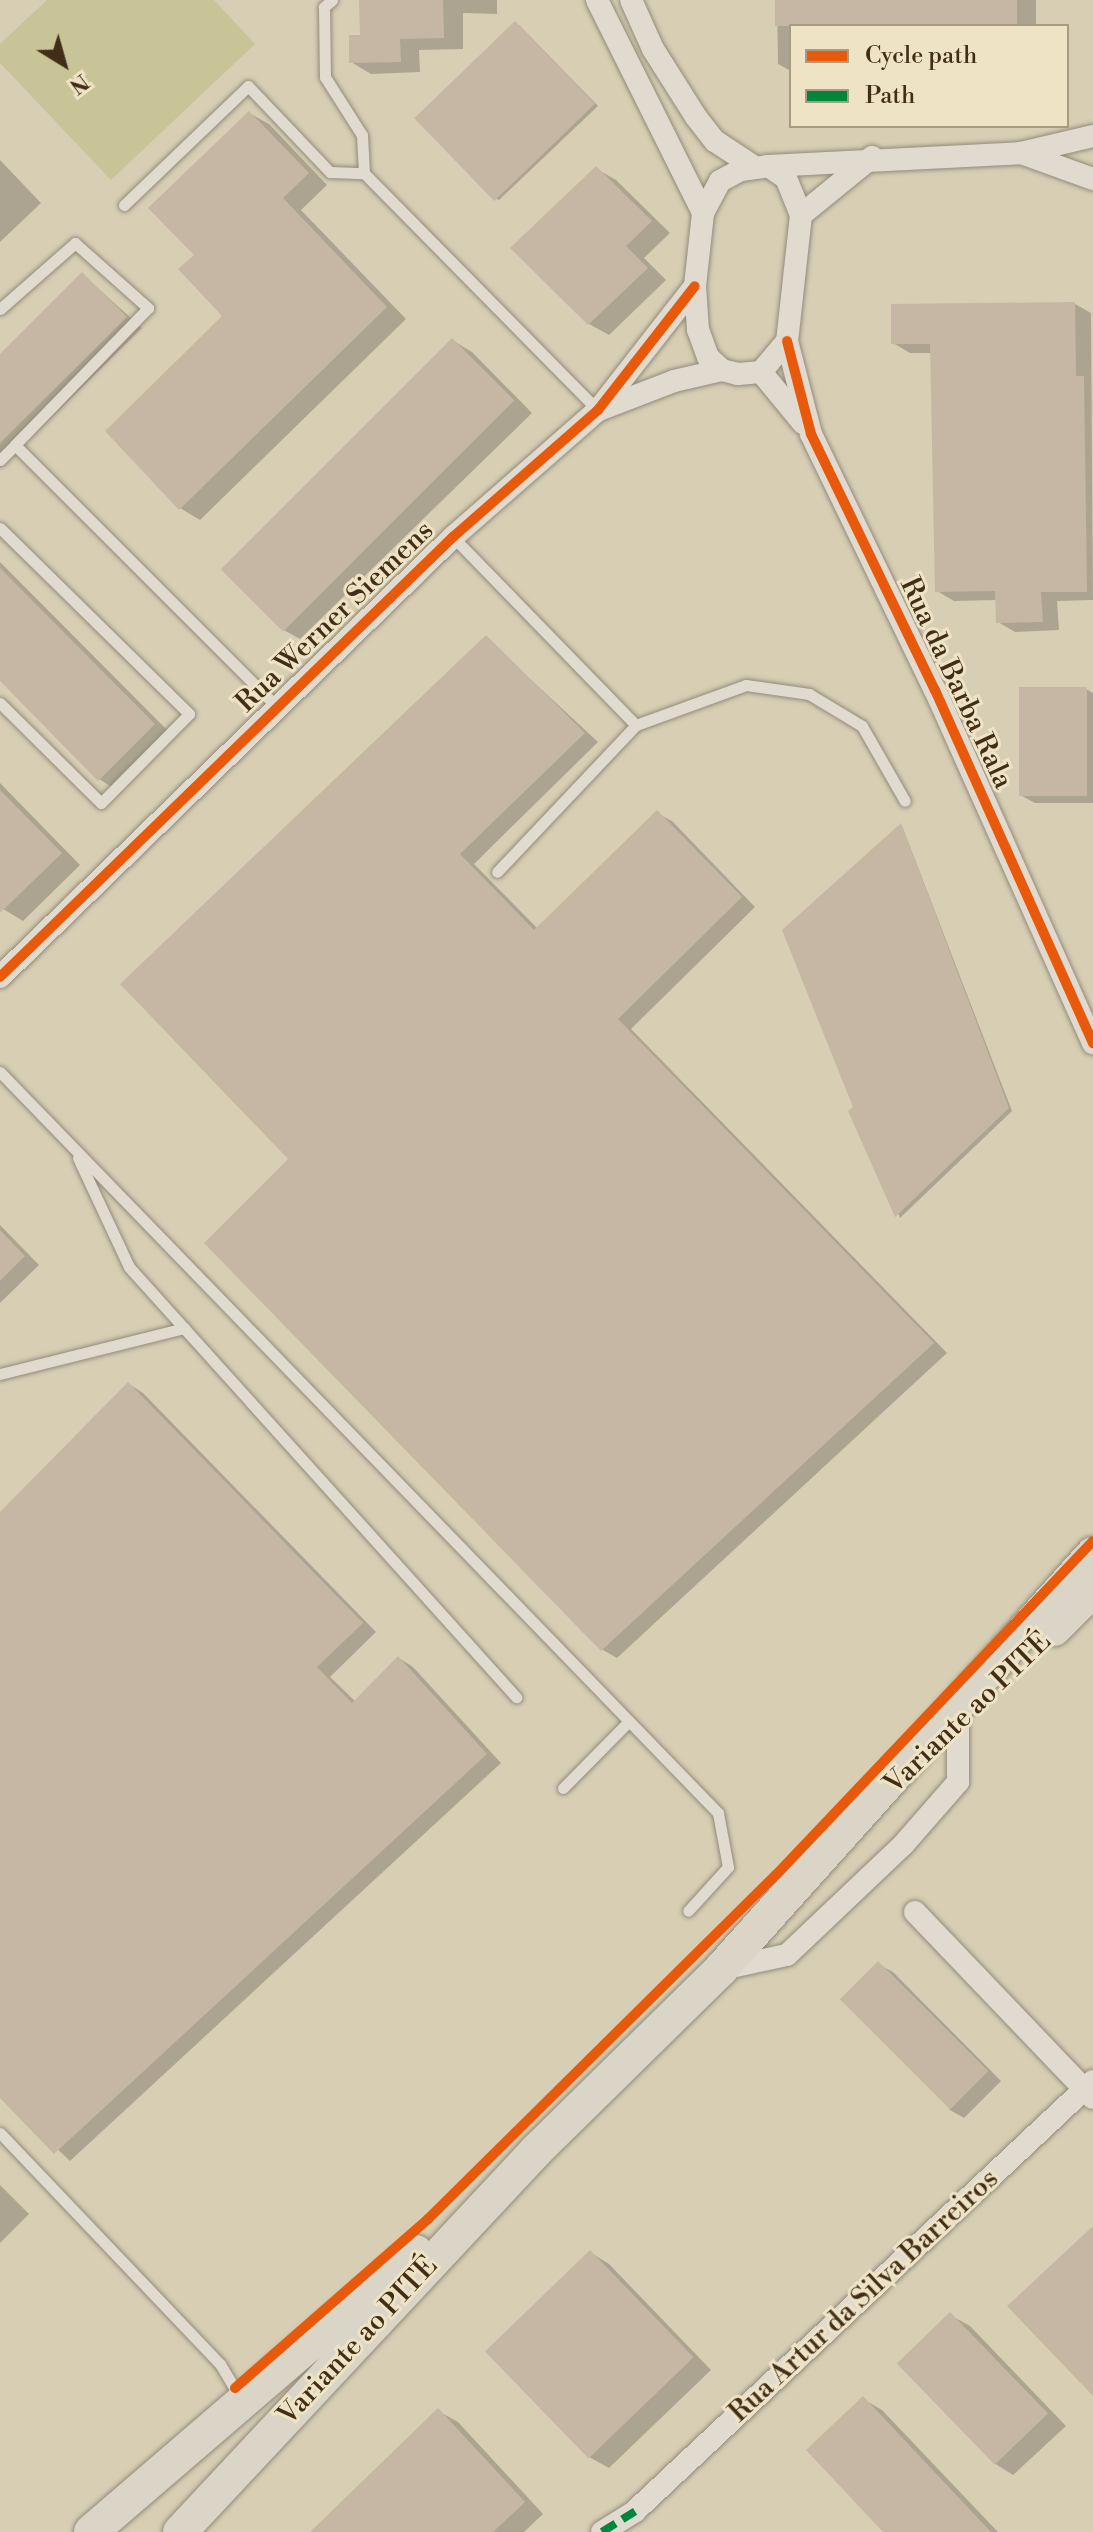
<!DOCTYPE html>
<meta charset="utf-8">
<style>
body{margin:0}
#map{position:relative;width:1093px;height:2532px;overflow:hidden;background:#d7ceb4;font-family:"Libre Bodoni",serif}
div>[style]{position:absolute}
.green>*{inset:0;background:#c8c498}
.shadow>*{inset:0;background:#0003}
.building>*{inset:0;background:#c6b7a5;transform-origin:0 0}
.roads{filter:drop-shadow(0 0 2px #938b7a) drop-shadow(0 0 2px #938b7a)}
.lane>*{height:11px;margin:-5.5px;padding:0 5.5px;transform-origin:5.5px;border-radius:5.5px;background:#e0dbce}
.street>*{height:22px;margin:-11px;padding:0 11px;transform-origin:11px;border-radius:11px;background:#e0dbce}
.primary>*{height:34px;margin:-17px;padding:0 17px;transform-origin:17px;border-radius:17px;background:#dad5c6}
.quiet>*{height:8px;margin-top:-4px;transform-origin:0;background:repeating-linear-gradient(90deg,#00873e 0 16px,transparent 0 24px)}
.cycleway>*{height:10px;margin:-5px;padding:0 5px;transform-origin:5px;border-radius:5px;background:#e8590c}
span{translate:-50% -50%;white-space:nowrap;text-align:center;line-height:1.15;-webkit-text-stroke:6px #eee3c5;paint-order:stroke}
.street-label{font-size:28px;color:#422e17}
.legend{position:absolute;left:789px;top:24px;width:280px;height:104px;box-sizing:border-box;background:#eee3c5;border:2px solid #a99b7f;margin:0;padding:10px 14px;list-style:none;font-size:24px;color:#422e17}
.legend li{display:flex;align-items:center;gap:16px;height:40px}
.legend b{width:40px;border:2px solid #a99b7f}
.north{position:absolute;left:24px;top:24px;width:80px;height:80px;-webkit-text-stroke:6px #eee3c5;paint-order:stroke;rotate:143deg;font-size:22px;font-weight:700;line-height:32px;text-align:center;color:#422e17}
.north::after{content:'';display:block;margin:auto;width:28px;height:36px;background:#422e17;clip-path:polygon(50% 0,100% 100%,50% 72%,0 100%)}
</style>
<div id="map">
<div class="green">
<i style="clip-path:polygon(47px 0,214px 0,255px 44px,111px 180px,0 63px,0 44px)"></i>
</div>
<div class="shadow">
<i style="clip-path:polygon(385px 0,497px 0,497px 14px,463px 13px,463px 49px,419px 50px,420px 72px,371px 74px,351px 62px)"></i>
<i style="clip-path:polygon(777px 0,1036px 0,1036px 26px,791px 26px,791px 71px,778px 64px)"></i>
<i style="clip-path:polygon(519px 25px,598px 106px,499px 200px,495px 198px)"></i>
<i style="clip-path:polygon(249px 113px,269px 124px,327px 185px,301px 210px,406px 319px,200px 520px,180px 508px,225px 316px,196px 255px)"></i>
<i style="clip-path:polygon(0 160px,41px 203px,0 242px)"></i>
<i style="clip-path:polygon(597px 169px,616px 180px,670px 233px,644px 258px,666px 280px,609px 335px,589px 324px,513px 248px)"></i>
<i style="clip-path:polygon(82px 274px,142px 328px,0 468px,0 356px)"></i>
<i style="clip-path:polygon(1075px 304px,1091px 313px,1093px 600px,1057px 601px,1059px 630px,1015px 632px,998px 622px,997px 600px,954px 601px,937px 591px,932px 353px,910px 353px,893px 343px)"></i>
<i style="clip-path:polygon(452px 340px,472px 352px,532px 413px,300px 639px,280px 628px)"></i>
<i style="clip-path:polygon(0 562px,173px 736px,118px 791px,99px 779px,0 678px)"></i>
<i style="clip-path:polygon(486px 638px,598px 742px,474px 864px,538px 929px,657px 813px,672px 821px,755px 907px,631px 1029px,947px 1353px,617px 1658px,603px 1650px,206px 1243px,290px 1159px)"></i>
<i style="clip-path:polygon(1086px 689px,1093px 693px,1093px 803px,1035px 803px,1020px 795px)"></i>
<i style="clip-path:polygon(0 783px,80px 865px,23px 921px,0 907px)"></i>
<i style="clip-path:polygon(902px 826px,1012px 1111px,900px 1218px,784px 930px)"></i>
<i style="clip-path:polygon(0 1225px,39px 1265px,0 1303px)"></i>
<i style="clip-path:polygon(129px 1384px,143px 1393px,376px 1632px,330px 1677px,356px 1702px,399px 1658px,413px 1667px,501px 1763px,70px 2161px,0 2095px,0 1515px)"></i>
<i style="clip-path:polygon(878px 1964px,893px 1972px,1001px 2081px,964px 2118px,950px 2110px)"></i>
<i style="clip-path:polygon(0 2185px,29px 2214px,0 2243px)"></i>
<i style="clip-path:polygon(590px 2252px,609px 2264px,711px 2370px,609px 2468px,589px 2457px)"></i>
<i style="clip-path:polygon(950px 2315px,970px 2326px,1066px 2426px,1013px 2475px,994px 2463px)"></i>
<i style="clip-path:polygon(863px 2399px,882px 2410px,998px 2532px,886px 2532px)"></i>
<i style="clip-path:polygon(438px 2411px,458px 2422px,543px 2514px,524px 2532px,313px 2532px)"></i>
</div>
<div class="building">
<i style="clip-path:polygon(359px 0,443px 0,444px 38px,400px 39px,401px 62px,349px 63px,349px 35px,360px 35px)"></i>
<i style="left:775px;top:0;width:242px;height:26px"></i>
<i style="left:515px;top:21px;width:115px;height:140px;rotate:46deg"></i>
<i style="clip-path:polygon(249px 111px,309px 173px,283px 198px,387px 307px,179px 510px,105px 431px,222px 316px,178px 269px,194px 255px,148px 208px)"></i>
<i style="clip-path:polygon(596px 166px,652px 221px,626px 246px,648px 268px,588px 325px,510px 248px)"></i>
<i style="clip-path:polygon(82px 272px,127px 317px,0 443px,0 354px)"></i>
<i style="clip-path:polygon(1075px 302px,1076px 376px,1084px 376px,1087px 592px,1041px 592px,1043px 622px,996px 623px,995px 591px,935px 592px,930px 344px,891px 344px,891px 304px)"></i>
<i style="left:452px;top:338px;width:88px;height:327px;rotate:45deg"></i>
<i style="clip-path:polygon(0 568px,155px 724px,98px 781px,0 681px)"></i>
<i style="clip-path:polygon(486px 635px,585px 733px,460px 854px,534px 930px,657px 810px,742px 897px,618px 1019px,934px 1343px,601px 1651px,204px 1243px,288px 1159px,120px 984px)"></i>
<i style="left:1019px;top:687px;width:68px;height:109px"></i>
<i style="clip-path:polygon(0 790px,62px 853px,0 913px)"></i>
<i style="clip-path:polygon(901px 823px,1009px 1108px,895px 1217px,848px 1111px,853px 1107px,782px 930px)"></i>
<i style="clip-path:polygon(0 1230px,25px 1256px,0 1281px)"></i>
<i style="clip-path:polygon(128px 1382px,363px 1623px,317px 1667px,352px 1703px,398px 1656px,487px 1754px,54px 2154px,0 2098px,0 1512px)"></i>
<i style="left:878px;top:1961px;width:156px;height:54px;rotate:45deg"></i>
<i style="clip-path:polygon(1093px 2226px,1093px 2396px,1007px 2306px)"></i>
<i style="left:590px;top:2250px;width:149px;height:146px;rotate:46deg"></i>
<i style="left:950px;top:2312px;width:141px;height:74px;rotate:46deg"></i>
<i style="clip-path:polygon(863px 2396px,991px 2532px,883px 2532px,806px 2450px)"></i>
<i style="clip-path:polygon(438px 2408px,525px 2502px,493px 2532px,310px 2532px)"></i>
</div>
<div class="roads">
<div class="lane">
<i style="left:332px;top:0;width:11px;rotate:139deg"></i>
<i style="left:324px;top:7px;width:70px;rotate:89.2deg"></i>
<i style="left:325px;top:77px;width:69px;rotate:57.5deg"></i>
<i style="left:362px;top:135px;width:38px;rotate:87deg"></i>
<i style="left:364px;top:173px;width:333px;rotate:45.4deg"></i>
<i style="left:124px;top:205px;width:172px;rotate:-43.8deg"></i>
<i style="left:248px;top:86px;width:119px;rotate:46.4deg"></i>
<i style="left:330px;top:172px;width:34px;rotate:2deg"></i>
<i style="left:0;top:309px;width:100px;rotate:-41.3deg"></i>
<i style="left:75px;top:243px;width:98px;rotate:41.7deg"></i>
<i style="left:148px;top:308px;width:191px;rotate:134.2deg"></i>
<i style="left:15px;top:445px;width:369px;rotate:45deg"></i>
<i style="left:0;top:460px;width:21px;rotate:-45deg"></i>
<i style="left:0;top:528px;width:265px;rotate:44.5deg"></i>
<i style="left:189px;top:714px;width:125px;rotate:134.7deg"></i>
<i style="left:101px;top:803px;width:142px;rotate:-135.3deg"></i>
<i style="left:453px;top:537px;width:262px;rotate:45.8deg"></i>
<i style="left:636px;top:725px;width:202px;rotate:133.4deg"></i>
<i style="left:636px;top:725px;width:117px;rotate:-20deg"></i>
<i style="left:746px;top:685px;width:64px;rotate:8.1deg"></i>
<i style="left:809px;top:694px;width:62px;rotate:31.1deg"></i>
<i style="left:862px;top:726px;width:86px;rotate:60.2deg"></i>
<i style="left:0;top:1072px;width:1032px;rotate:45.9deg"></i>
<i style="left:718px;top:1813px;width:55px;rotate:79.5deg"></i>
<i style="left:728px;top:1867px;width:59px;rotate:132.3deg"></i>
<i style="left:78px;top:1158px;width:120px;rotate:64.9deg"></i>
<i style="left:129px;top:1267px;width:579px;rotate:48.01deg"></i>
<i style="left:0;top:1374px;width:190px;rotate:-14deg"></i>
<i style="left:563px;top:1788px;width:94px;rotate:-45.4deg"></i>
<i style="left:0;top:2133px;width:319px;rotate:46.4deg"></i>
<i style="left:220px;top:2364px;width:41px;rotate:59deg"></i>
</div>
<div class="street">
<i style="left:597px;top:0;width:238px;rotate:63.5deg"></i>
<i style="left:631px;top:0;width:54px;rotate:65.8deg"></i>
<i style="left:653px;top:49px;width:80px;rotate:57.7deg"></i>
<i style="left:696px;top:117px;width:31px;rotate:52deg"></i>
<i style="left:715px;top:141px;width:49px;rotate:33.4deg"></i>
<i style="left:1021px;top:153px;width:77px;rotate:19.9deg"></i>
<i style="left:768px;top:166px;width:22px;rotate:34deg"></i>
<i style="left:786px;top:178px;width:40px;rotate:68deg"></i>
<i style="left:801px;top:215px;width:127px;rotate:96.3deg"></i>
<i style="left:787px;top:341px;width:40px;rotate:130deg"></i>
<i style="left:761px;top:372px;width:23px;rotate:175deg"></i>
<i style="left:738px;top:374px;width:16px;rotate:-166deg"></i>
<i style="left:722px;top:370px;width:19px;rotate:-137deg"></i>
<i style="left:708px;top:357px;width:29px;rotate:-110deg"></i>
<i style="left:698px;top:330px;width:44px;rotate:-93.9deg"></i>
<i style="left:695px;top:286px;width:73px;rotate:-83.7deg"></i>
<i style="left:703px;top:213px;width:36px;rotate:-62deg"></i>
<i style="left:720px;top:181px;width:24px;rotate:-28deg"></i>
<i style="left:741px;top:170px;width:27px;rotate:-8deg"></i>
<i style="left:768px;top:166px;width:253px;rotate:-2.9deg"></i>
<i style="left:1021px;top:153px;width:74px;rotate:-13.3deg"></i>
<i style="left:801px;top:215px;width:92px;rotate:-39.2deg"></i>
<i style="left:787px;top:341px;width:96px;rotate:75.5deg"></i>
<i style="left:811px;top:434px;width:284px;rotate:64.2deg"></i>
<i style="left:935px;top:690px;width:387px;rotate:65.9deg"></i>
<i style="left:761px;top:372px;width:66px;rotate:50.5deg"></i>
<i style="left:599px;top:410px;width:80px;rotate:-21.1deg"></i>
<i style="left:674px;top:381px;width:49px;rotate:-12.9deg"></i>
<i style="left:0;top:977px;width:632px;rotate:-44.17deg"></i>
<i style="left:453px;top:537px;width:193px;rotate:-41.2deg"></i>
<i style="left:598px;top:410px;width:157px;rotate:-52deg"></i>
<i style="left:915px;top:1912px;width:257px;rotate:46.3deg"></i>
<i style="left:722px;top:1969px;width:66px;rotate:-12.2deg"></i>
<i style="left:787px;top:1955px;width:160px;rotate:-43.5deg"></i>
<i style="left:903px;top:1845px;width:84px;rotate:-48.9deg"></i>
<i style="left:958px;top:1782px;width:59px;rotate:-90deg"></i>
<i style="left:602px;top:2532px;width:39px;rotate:-32deg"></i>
<i style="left:635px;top:2511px;width:628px;rotate:-43.19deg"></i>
</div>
<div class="primary">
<i style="left:1054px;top:1629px;width:55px;rotate:-45deg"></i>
<i style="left:91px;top:2532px;width:429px;rotate:-40.7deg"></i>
<i style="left:180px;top:2532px;width:521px;rotate:-46.94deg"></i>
<i style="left:536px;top:2151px;width:260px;rotate:-44.5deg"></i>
<i style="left:721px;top:1969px;width:557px;rotate:-48.13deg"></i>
</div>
</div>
<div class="quiet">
<i style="left:602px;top:2532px;width:39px;rotate:-32deg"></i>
</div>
<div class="cycleway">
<i style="left:787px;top:341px;width:96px;rotate:75.5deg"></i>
<i style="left:811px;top:434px;width:284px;rotate:64.2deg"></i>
<i style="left:935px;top:690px;width:387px;rotate:65.9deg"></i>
<i style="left:0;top:977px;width:632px;rotate:-44.17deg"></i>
<i style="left:453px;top:537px;width:193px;rotate:-41.2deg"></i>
<i style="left:598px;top:410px;width:157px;rotate:-52deg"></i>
<i style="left:235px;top:2388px;width:257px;rotate:-41.2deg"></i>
<i style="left:428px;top:2219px;width:489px;rotate:-44.7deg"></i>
<i style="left:776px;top:1875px;width:460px;rotate:-46.5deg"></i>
</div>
<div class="street-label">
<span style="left:335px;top:617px;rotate:-44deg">Rua Werner Siemens</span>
<span style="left:956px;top:683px;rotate:65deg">Rua da Barba Rala</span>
<span style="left:968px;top:1713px;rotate:-44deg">Variante ao PITÉ</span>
<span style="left:864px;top:2296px;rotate:-43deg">Rua Artur da Silva Barreiros</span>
<span style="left:358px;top:2341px;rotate:-47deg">Variante ao PITÉ</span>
</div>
<ul class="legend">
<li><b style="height:10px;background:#e8590c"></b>Cycle path</li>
<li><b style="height:10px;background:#00873e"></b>Path</li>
</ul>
<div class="north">N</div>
</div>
